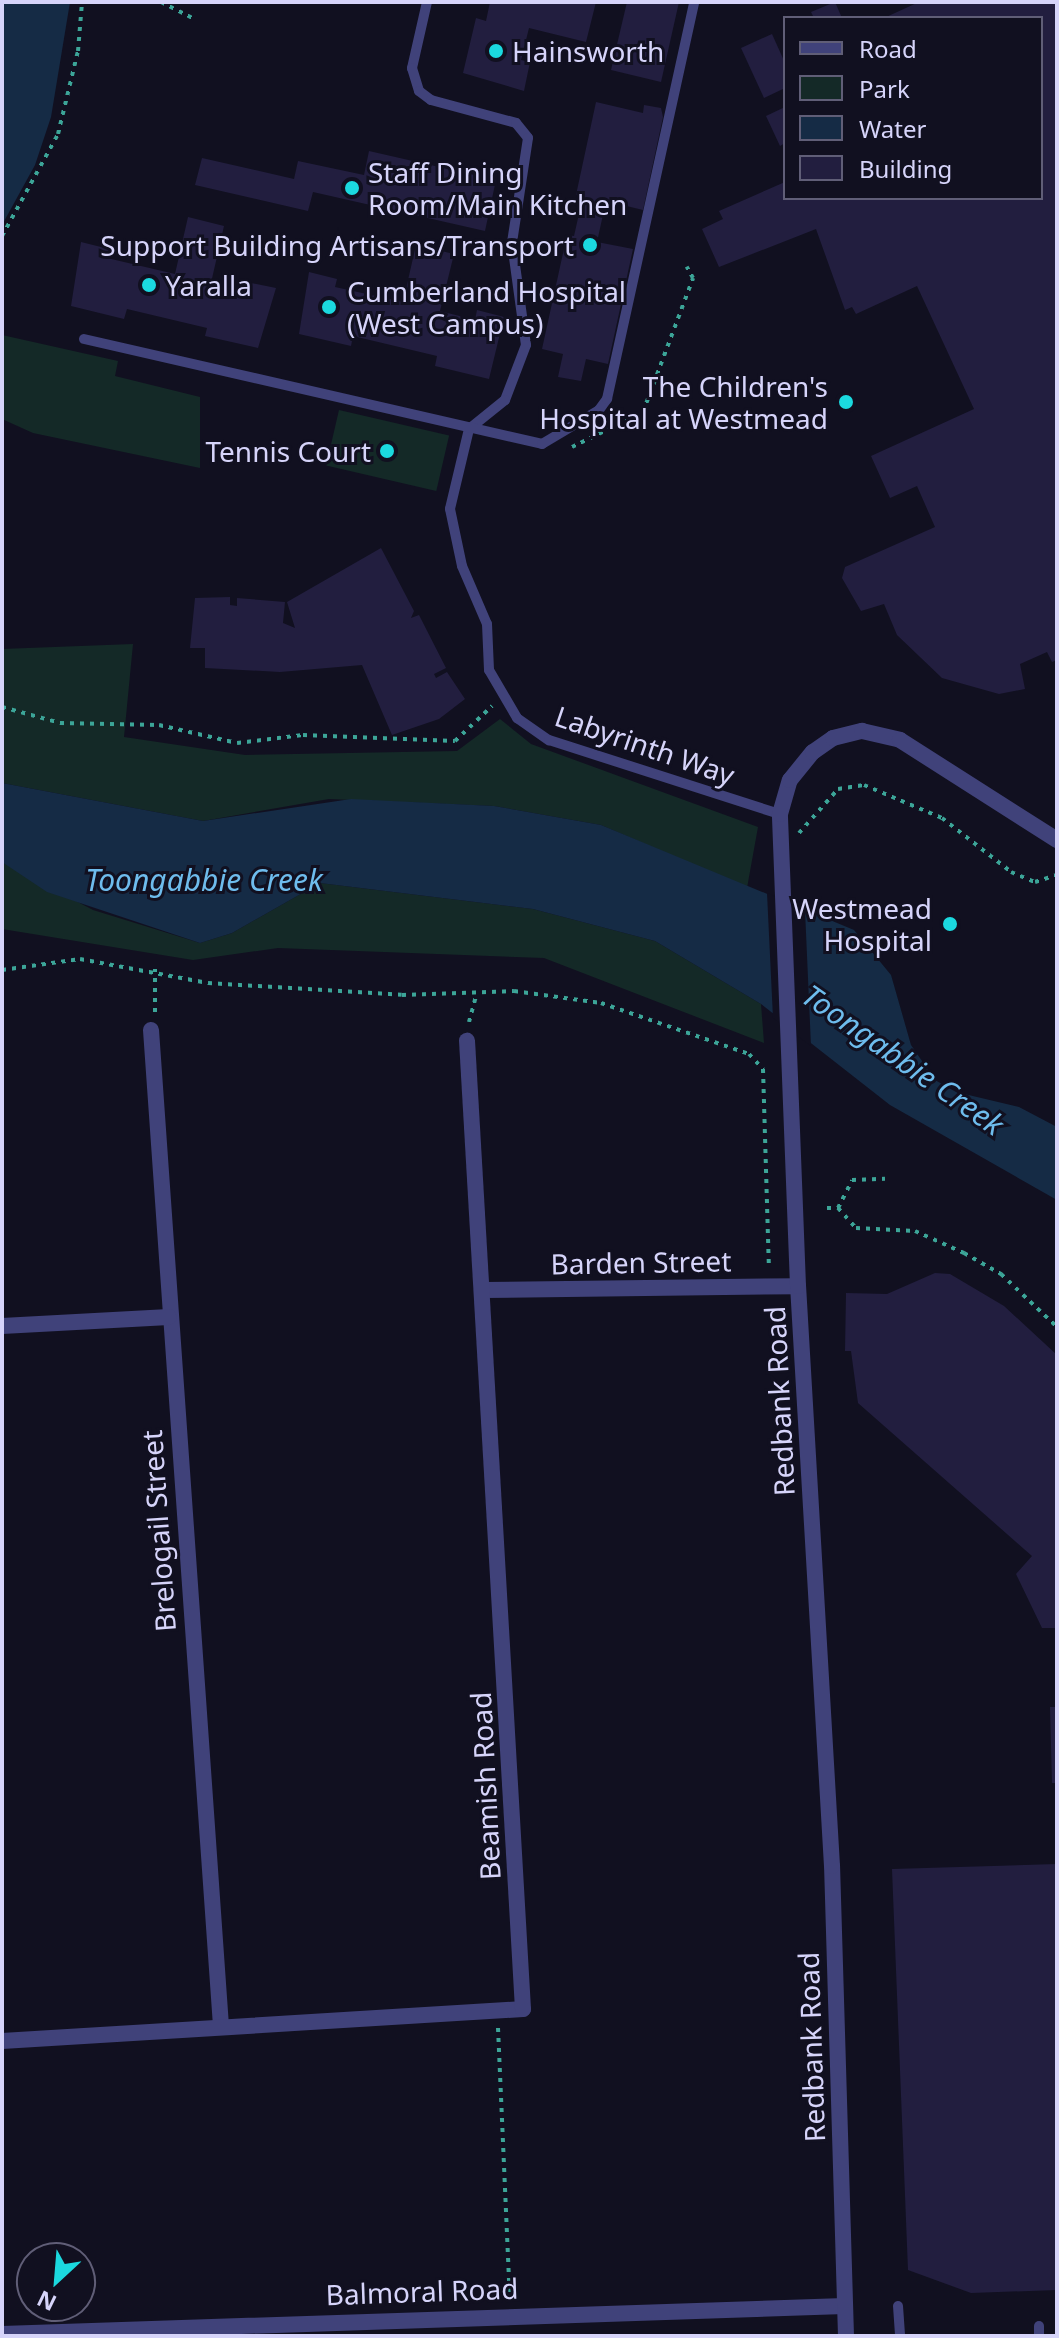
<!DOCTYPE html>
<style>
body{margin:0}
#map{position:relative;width:1059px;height:2338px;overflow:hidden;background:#111020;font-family:"Noto Sans",sans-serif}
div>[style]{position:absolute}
.green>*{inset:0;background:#142927;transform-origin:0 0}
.water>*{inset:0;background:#152b45}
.pier>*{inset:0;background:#111020}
.building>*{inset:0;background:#221e3f}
.path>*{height:4px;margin-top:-2px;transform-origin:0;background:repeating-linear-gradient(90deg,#3ca598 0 4px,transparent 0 10px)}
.lane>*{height:10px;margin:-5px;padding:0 5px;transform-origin:5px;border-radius:5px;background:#40427a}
.street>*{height:16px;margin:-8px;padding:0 8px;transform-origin:8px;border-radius:8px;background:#40427a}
.dots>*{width:22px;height:22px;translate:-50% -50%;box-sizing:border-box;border:4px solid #111020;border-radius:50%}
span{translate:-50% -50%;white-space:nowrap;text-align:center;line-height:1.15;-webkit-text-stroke:6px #111020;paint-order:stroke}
.poi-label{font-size:28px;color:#d6d4fa}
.left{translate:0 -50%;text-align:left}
.right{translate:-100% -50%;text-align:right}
.street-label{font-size:28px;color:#d6d4fa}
.water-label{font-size:30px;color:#6ebced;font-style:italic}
.frame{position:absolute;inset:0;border:4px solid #d6d4fa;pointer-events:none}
.legend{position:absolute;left:783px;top:16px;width:260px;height:184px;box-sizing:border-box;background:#111020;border:2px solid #605e77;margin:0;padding:10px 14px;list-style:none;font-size:24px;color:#d6d4fa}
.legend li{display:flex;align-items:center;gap:16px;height:40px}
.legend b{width:40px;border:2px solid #605e77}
.north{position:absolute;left:16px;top:2242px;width:80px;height:80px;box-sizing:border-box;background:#111020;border:2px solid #605e77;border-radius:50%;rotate:206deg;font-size:22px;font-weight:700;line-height:32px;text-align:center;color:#d6d4fa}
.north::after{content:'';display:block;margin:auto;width:28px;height:36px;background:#1bd9df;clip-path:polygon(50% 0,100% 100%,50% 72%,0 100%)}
</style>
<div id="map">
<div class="green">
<i style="clip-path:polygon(2px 335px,118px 361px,115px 376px,200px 397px,200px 468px,33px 433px,2px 419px)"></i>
<i style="left:339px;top:410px;width:113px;height:57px;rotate:13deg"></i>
<i style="clip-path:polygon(133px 644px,124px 737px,245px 755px,457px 751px,500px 719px,531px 744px,758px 827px,747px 888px,601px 825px,494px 806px,329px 799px,203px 821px,2px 783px,2px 649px)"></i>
<i style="clip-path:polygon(2px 862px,93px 910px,200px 943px,232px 933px,320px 883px,533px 909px,655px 941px,761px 1004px,764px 1043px,544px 958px,278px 948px,193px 960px,2px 929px)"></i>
</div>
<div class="water">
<i style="clip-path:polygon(2px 2px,70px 2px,51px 117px,35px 165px,2px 225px)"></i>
<i style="clip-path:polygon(2px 783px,203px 821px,351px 799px,494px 806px,601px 825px,854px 930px,891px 975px,911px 1045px,935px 1080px,956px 1092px,1019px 1107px,1057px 1127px,1057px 1200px,890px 1105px,761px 1004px,655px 941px,533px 909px,320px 883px,232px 933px,200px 943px,47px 892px,2px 862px)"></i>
</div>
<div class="pier">
<i style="clip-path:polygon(767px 893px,805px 910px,811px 1046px,773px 1018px)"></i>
</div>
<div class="building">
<i style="clip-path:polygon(490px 2px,596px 2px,586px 42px,529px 28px,521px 60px,530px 62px,524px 91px,463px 73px,476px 18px,486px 21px)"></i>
<i style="clip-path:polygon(627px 2px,679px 2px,661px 82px,611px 70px)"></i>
<i style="clip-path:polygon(835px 2px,842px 18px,814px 18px,811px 12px)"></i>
<i style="clip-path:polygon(919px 2px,1057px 2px,1057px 660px,1052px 662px,1047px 652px,1020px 664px,1025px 689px,999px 694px,942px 678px,897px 635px,884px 604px,861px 611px,842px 578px,845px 567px,935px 527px,917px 486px,890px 498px,871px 456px,974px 409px,917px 286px,856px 314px,852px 307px,845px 310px,816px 229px,719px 267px,702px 229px,723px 219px,719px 211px,785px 182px,785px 198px,1041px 198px,1041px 18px,884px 18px)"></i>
<i style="clip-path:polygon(772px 34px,785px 63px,785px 88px,764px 98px,741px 48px)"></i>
<i style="clip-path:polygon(596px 102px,643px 113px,644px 105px,661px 108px,663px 117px,643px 210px,606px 201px,597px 242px,633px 249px,608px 364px,586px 359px,581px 381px,558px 377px,563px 354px,542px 349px,567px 235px,574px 236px,583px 196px,576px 195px)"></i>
<i style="clip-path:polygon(785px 107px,785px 143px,780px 146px,766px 116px)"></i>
<i style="clip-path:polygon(369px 151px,496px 180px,485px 231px,313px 192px,308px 211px,195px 185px,202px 158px,294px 179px,298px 161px,364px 175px)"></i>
<i style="clip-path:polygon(188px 217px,224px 226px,211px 283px,249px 291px,251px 283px,276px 288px,258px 348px,205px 336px,207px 328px,127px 309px,124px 319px,71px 306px,81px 242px,109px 249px,107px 258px,175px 274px)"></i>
<i style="clip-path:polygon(416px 245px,454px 254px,440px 311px,475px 320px,477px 310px,504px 317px,489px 379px,435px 366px,437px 356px,353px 336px,351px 346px,299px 334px,309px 272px,337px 279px,335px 287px,403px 302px)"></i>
<i style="clip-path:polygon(381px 548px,414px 611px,411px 618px,419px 615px,446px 668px,434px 674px,436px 678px,447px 672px,465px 699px,439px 719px,392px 735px,362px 665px,280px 672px,205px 668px,205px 648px,190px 648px,195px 598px,230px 597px,230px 605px,237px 606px,237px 598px,285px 602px,283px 623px,295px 628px,287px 602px)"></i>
<i style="clip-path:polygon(935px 1273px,950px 1274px,1004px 1306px,1057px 1355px,1057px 1628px,1042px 1628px,1016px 1574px,1032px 1556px,858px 1403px,851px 1351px,845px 1351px,846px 1293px,887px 1294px)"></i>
<i style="clip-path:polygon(1050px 1707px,1057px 1707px,1057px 1783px,1052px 1783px)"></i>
<i style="clip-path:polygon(1057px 1864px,1057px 2290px,971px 2293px,908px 2270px,892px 1869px)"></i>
</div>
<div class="path">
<i style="left:161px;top:2px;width:38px;rotate:27deg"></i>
<i style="left:2px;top:236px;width:116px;rotate:-61.2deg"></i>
<i style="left:58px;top:134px;width:85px;rotate:-76.5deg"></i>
<i style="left:78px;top:51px;width:49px;rotate:-85.3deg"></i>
<i style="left:572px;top:447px;width:79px;rotate:-26.2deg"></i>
<i style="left:643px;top:412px;width:143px;rotate:-69.5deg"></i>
<i style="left:693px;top:278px;width:13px;rotate:-119deg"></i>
<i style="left:2px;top:707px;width:60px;rotate:15.4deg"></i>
<i style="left:60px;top:723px;width:99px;rotate:1.2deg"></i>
<i style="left:159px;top:725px;width:80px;rotate:13deg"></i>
<i style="left:237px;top:743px;width:66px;rotate:-6.9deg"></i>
<i style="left:303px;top:735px;width:152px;rotate:2.3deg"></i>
<i style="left:455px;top:741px;width:51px;rotate:-43.4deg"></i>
<i style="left:799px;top:833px;width:59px;rotate:-48.4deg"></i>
<i style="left:838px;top:789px;width:26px;rotate:-9deg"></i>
<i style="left:864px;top:785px;width:85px;rotate:22.9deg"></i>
<i style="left:942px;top:818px;width:88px;rotate:38deg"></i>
<i style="left:1011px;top:872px;width:26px;rotate:23deg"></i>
<i style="left:1035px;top:882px;width:23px;rotate:-18deg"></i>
<i style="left:2px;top:970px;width:79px;rotate:-8deg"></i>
<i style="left:80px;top:959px;width:130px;rotate:10.6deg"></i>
<i style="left:208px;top:983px;width:194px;rotate:3.5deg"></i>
<i style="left:402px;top:995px;width:112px;rotate:-2deg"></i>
<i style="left:514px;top:991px;width:88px;rotate:7.9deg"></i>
<i style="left:601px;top:1003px;width:157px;rotate:19deg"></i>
<i style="left:749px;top:1054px;width:21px;rotate:47deg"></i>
<i style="left:763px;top:1069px;width:197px;rotate:88.3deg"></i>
<i style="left:155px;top:1012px;width:43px;rotate:-90deg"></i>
<i style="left:469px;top:1022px;width:28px;rotate:-75deg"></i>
<i style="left:827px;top:1208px;width:11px"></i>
<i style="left:838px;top:1208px;width:27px;rotate:48deg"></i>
<i style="left:856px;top:1228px;width:59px;rotate:2.9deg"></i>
<i style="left:915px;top:1231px;width:54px;rotate:24.2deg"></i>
<i style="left:964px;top:1253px;width:43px;rotate:29.6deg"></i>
<i style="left:1001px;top:1274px;width:77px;rotate:43.4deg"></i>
<i style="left:838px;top:1208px;width:31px;rotate:-63deg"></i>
<i style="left:852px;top:1180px;width:33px;rotate:-2deg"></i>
<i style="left:498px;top:2028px;width:271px;rotate:87.5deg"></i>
</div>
<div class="lane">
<i style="left:427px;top:2px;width:68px;rotate:102.8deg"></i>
<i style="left:412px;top:68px;width:24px;rotate:73deg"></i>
<i style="left:419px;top:91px;width:15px;rotate:37deg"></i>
<i style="left:431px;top:100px;width:88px;rotate:15.1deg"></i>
<i style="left:516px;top:123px;width:19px;rotate:51deg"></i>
<i style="left:528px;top:138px;width:106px;rotate:98.7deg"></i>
<i style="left:512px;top:243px;width:103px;rotate:82.2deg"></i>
<i style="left:526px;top:345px;width:59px;rotate:110.9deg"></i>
<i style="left:505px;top:400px;width:46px;rotate:141.1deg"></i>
<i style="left:469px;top:429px;width:82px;rotate:103.4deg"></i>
<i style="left:450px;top:509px;width:58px;rotate:78.1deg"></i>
<i style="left:462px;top:566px;width:63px;rotate:66.7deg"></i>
<i style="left:487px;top:624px;width:46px;rotate:87.5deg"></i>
<i style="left:489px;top:670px;width:56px;rotate:59.7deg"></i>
<i style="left:517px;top:718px;width:39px;rotate:35deg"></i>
<i style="left:549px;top:740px;width:243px;rotate:17.8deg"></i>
<i style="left:84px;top:339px;width:470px;rotate:12.9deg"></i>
<i style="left:542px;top:444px;width:66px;rotate:-30.8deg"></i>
<i style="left:599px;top:410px;width:14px;rotate:-54deg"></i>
<i style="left:607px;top:399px;width:406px;rotate:-77.6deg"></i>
<i style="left:898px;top:2306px;width:30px;rotate:86deg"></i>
<i style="left:1039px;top:2326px;width:10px;rotate:90deg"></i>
</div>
<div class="street">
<i style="left:151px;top:1030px;width:999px;rotate:85.98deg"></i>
<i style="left:484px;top:1290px;width:314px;rotate:-0.7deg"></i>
<i style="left:2px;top:1326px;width:167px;rotate:-3.1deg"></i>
<i style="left:2px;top:2041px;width:522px;rotate:-3.51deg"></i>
<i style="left:523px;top:2009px;width:970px;rotate:-93.31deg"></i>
<i style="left:2px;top:2334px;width:843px;rotate:-1.9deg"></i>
<i style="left:846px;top:2336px;width:470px;rotate:-91.7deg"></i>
<i style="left:832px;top:1866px;width:581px;rotate:-93.35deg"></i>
<i style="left:798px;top:1286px;width:472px;rotate:-92.2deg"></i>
<i style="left:780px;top:814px;width:35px;rotate:-74deg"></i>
<i style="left:790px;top:780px;width:36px;rotate:-51deg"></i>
<i style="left:813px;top:752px;width:24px;rotate:-35deg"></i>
<i style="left:833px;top:738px;width:30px;rotate:-14deg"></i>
<i style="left:862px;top:731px;width:39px;rotate:13deg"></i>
<i style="left:900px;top:740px;width:186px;rotate:32.5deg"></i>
</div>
<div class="dots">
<i style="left:496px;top:51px;background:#1bd9df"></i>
<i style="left:352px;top:188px;background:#1bd9df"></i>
<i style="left:590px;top:245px;background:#1bd9df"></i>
<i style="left:149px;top:285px;background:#1bd9df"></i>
<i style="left:329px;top:307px;background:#1bd9df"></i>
<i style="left:846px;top:402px;background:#1bd9df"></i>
<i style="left:387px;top:451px;background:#1bd9df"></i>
<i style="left:950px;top:924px;background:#1bd9df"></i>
</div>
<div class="poi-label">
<span class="left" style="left:512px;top:51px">Hainsworth</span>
<span class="left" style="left:368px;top:188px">Staff Dining<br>Room/Main Kitchen</span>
<span class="right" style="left:574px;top:245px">Support Building Artisans/Transport</span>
<span class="left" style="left:165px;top:285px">Yaralla</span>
<span class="left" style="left:347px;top:307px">Cumberland Hospital<br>(West Campus)</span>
<span class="right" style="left:828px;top:402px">The Children's<br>Hospital at Westmead</span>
<span class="right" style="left:371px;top:451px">Tennis Court</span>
<span class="right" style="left:932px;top:924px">Westmead<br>Hospital</span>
</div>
<div class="street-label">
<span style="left:645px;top:745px;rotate:19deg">Labyrinth Way</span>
<span style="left:641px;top:1262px;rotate:-1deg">Barden Street</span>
<span style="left:779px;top:1401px;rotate:-93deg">Redbank Road</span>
<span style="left:158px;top:1531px;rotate:-94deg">Brelogail Street</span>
<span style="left:485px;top:1786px;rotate:-93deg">Beamish Road</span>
<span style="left:811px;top:2047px;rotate:-92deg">Redbank Road</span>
<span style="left:422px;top:2291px;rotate:-2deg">Balmoral Road</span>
</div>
<div class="water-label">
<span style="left:204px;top:880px">Toongabbie Creek</span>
<span style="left:903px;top:1060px;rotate:35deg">Toongabbie Creek</span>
</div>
<div class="frame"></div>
<ul class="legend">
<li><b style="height:10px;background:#40427a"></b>Road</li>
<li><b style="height:22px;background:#142927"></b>Park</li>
<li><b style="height:22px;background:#152b45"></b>Water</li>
<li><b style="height:22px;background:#221e3f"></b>Building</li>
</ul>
<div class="north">N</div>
</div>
